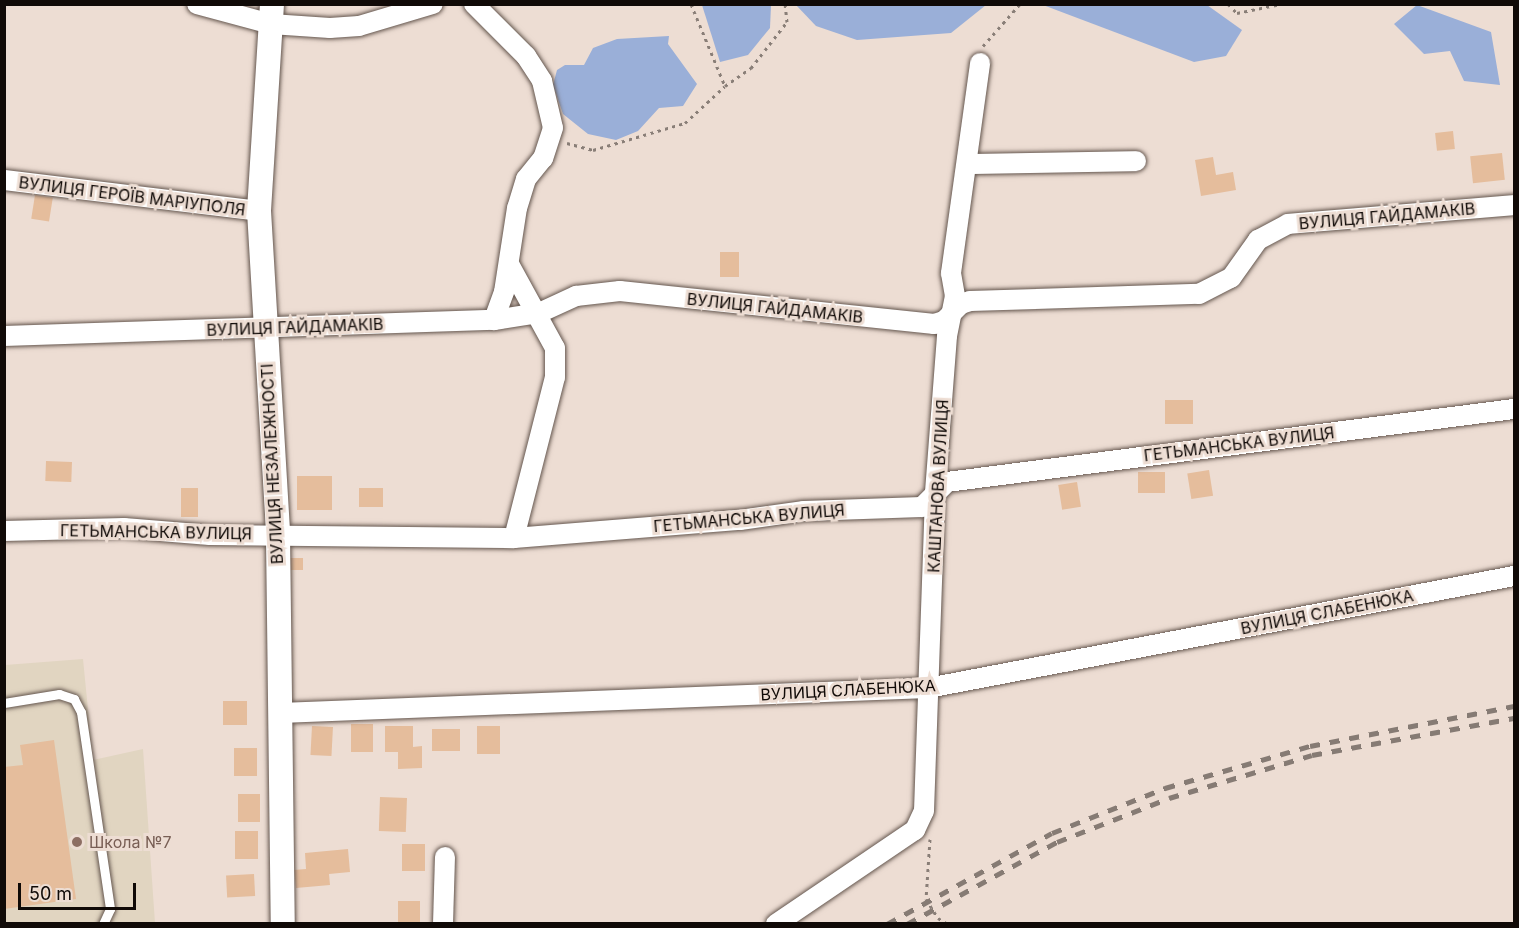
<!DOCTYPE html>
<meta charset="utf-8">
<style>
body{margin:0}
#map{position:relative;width:1519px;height:928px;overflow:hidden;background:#edddd3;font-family:Inter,sans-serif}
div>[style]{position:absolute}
.commercial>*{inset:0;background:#e1d5c1}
.water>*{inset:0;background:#9aafd8}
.building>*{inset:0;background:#e5bd9c;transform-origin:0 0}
.path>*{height:3px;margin-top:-1.5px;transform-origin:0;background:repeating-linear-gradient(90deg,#897e77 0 3px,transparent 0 7.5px)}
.roads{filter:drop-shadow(0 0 2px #64564e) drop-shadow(0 0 2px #64564e)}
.service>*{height:9px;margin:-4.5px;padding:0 4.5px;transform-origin:4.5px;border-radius:4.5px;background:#fff}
.minor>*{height:20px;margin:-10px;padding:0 10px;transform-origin:10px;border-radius:10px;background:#fff}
.tertiary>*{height:24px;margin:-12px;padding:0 12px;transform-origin:12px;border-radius:12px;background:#fff}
.rail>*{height:4.5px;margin-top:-2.25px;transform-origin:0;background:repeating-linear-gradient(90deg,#867b74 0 10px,transparent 0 20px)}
.dots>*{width:16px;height:16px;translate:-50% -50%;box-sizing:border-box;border:3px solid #edddd3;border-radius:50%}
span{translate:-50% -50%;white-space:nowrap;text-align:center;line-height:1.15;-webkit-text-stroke:6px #edddd3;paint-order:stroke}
.street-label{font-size:16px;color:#100a07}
.education-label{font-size:16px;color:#785e54}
.left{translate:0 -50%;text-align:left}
.frame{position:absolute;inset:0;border:6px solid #100a07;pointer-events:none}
.scale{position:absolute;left:18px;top:883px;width:118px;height:27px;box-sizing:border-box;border:3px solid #100a07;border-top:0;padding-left:8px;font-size:18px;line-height:21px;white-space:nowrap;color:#100a07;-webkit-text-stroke:4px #edddd3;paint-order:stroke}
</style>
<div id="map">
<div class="commercial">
<i style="clip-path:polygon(83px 659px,93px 760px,143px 749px,155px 923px,5px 924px,5px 665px)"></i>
</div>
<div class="water">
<i style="clip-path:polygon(702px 5px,771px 5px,770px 28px,748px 55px,720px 62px)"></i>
<i style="clip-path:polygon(796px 5px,986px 5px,951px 33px,857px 40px,816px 26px)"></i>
<i style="clip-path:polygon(1043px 5px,1207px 5px,1242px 30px,1226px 56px,1194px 62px)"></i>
<i style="clip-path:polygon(1417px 5px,1491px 32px,1500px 85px,1464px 81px,1450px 51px,1424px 54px,1394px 24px)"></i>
<i style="clip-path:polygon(669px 36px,668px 44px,697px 84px,683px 106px,659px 108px,638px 131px,616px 140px,588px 134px,563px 114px,553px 85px,557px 70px,565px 65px,584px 65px,593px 48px,617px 39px)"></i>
</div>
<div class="building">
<i style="left:1453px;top:131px;width:18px;height:18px;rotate:84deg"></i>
<i style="left:1502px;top:153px;width:27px;height:32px;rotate:84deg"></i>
<i style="clip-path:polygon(1213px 157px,1216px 175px,1233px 172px,1236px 190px,1201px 196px,1195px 160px)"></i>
<i style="left:35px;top:195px;width:18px;height:24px;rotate:9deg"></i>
<i style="left:720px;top:252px;width:19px;height:25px"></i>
<i style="left:1193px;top:400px;width:24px;height:28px;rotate:90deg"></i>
<i style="left:46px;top:461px;width:26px;height:20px;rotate:2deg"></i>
<i style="left:1209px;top:470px;width:26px;height:22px;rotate:81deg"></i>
<i style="left:1138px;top:472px;width:27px;height:21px"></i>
<i style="left:297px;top:476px;width:35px;height:34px"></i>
<i style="left:1077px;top:482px;width:25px;height:19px;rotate:81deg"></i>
<i style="left:181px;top:488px;width:17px;height:29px"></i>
<i style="left:359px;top:488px;width:24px;height:19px"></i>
<i style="left:288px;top:558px;width:15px;height:12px"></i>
<i style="left:223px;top:701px;width:24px;height:24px"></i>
<i style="left:351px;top:724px;width:22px;height:28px"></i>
<i style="left:312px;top:726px;width:21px;height:29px;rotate:3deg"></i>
<i style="clip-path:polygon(385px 726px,413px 726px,413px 747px,422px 746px,422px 768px,398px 769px,398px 752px,385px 752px)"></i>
<i style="left:477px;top:726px;width:23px;height:28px"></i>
<i style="left:432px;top:729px;width:28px;height:22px"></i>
<i style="clip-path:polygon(54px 740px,76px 899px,4px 909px,4px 767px,23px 765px,20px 745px)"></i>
<i style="left:234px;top:748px;width:23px;height:28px"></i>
<i style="left:238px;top:794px;width:22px;height:28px"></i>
<i style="left:380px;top:797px;width:27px;height:34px;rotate:2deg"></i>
<i style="left:258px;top:831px;width:28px;height:23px;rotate:90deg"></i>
<i style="left:402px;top:844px;width:23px;height:27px"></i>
<i style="clip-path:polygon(348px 849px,350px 872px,329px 874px,330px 885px,296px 888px,294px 870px,306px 869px,305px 853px)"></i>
<i style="left:254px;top:874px;width:22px;height:28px;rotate:87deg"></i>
<i style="left:420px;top:901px;width:23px;height:22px;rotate:90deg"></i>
</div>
<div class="path">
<i style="left:691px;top:4px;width:89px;rotate:67.5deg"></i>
<i style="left:1228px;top:4px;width:13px;rotate:45deg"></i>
<i style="left:1237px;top:13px;width:45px;rotate:-11.6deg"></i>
<i style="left:983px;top:46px;width:56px;rotate:-48.6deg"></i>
<i style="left:567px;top:143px;width:27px;rotate:15deg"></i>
<i style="left:593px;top:150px;width:96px;rotate:-16.4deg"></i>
<i style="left:685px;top:123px;width:54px;rotate:-42.8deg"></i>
<i style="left:725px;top:86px;width:32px;rotate:-35deg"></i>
<i style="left:751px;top:68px;width:58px;rotate:-52deg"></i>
<i style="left:787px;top:22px;width:18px;rotate:-96deg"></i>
<i style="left:930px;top:839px;width:60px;rotate:93.8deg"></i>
<i style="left:926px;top:899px;width:22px;rotate:58deg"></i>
<i style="left:938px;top:918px;width:12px;rotate:31deg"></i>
</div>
<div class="roads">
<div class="service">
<i style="left:4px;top:703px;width:56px;rotate:-9.3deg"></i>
<i style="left:59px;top:694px;width:16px;rotate:18deg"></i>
<i style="left:74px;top:699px;width:15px;rotate:62deg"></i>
<i style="left:81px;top:712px;width:199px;rotate:81.6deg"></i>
<i style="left:110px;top:909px;width:17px;rotate:115deg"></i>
</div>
<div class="minor">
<i style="left:197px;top:4px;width:77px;rotate:15.1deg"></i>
<i style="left:271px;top:24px;width:59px;rotate:3.9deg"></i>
<i style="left:330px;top:28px;width:29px;rotate:-4deg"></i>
<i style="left:359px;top:26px;width:77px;rotate:-16.6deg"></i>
<i style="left:474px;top:4px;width:74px;rotate:45deg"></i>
<i style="left:526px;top:56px;width:30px;rotate:57deg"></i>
<i style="left:542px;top:81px;width:48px;rotate:76.8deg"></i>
<i style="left:553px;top:128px;width:32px;rotate:108deg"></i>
<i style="left:543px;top:158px;width:27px;rotate:129deg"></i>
<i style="left:526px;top:179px;width:30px;rotate:107deg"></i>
<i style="left:517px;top:208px;width:85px;rotate:98.8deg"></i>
<i style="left:504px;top:292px;width:30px;rotate:110deg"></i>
<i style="left:968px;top:164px;width:168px;rotate:-1deg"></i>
<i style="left:4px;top:180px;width:257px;rotate:6.9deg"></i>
<i style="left:509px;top:264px;width:96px;rotate:61.3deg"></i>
<i style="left:555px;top:348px;width:29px;rotate:90deg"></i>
<i style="left:555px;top:377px;width:166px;rotate:104.3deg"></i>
<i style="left:4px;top:336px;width:490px;rotate:-1.9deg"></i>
<i style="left:494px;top:320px;width:46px;rotate:-8.8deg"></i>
<i style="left:539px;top:313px;width:41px;rotate:-24.7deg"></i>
<i style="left:576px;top:296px;width:44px;rotate:-6.5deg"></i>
<i style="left:620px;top:291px;width:316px;rotate:6deg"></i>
<i style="left:934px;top:324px;width:10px;rotate:-17deg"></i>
<i style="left:944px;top:321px;width:24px;rotate:-45deg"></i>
<i style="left:961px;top:304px;width:9px;rotate:-18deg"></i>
<i style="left:970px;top:301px;width:229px;rotate:-1.8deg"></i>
<i style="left:1199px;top:294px;width:36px;rotate:-27deg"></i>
<i style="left:1231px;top:278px;width:47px;rotate:-54.6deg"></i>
<i style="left:1258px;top:240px;width:34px;rotate:-28deg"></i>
<i style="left:1288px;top:224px;width:227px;rotate:-4.8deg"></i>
<i style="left:4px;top:531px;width:120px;rotate:-1.4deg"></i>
<i style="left:124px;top:528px;width:86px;rotate:4.7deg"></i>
<i style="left:210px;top:535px;width:304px;rotate:0.6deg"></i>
<i style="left:514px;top:538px;width:227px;rotate:-4.6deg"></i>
<i style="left:740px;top:520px;width:65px;rotate:-8deg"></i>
<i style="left:804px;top:511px;width:118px;rotate:-1.9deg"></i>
<i style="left:922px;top:507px;width:35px;rotate:-45deg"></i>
<i style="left:947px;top:482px;width:572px;rotate:-7.34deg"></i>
<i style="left:280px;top:713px;width:648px;rotate:-2.21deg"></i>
<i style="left:928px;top:688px;width:597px;rotate:-10.82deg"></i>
<i style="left:443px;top:924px;width:67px;rotate:-88.3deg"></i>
<i style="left:776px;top:924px;width:168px;rotate:-34.1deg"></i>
<i style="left:915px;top:830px;width:21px;rotate:-65deg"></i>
<i style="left:924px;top:811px;width:319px;rotate:-88deg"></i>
<i style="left:935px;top:492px;width:156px;rotate:-85.6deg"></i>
<i style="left:947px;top:336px;width:41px;rotate:-78.7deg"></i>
<i style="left:955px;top:296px;width:23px;rotate:-100deg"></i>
<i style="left:951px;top:273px;width:212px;rotate:-82.1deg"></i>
</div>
<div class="tertiary">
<i style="left:272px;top:4px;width:207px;rotate:93.6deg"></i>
<i style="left:259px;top:211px;width:325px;rotate:86.6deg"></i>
<i style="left:278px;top:535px;width:389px;rotate:89.3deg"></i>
</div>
</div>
<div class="rail">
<i style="left:887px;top:924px;width:188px;rotate:-28.9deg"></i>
<i style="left:1052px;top:833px;width:122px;rotate:-21.7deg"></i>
<i style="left:1165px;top:788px;width:151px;rotate:-16.2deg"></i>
<i style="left:1310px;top:746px;width:208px;rotate:-11.1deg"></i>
<i style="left:907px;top:924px;width:171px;rotate:-28.7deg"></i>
<i style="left:1057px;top:842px;width:120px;rotate:-21.4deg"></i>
<i style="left:1169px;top:798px;width:149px;rotate:-16.7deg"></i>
<i style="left:1312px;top:755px;width:205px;rotate:-10.4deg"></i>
</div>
<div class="dots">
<i style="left:77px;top:842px;background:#8d6e63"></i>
</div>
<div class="street-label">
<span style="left:132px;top:196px;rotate:7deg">ВУЛИЦЯ ГЕРОЇВ МАРІУПОЛЯ</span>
<span style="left:1387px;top:216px;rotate:-5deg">ВУЛИЦЯ ГАЙДАМАКІВ</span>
<span style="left:775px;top:308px;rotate:6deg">ВУЛИЦЯ ГАЙДАМАКІВ</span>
<span style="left:295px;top:327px;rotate:-2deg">ВУЛИЦЯ ГАЙДАМАКІВ</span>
<span style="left:1239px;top:444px;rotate:-7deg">ГЕТЬМАНСЬКА ВУЛИЦЯ</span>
<span style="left:272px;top:464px;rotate:-93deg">ВУЛИЦЯ НЕЗАЛЕЖНОСТІ</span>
<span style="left:938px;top:486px;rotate:-87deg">КАШТАНОВА ВУЛИЦЯ</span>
<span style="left:749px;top:518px;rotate:-5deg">ГЕТЬМАНСЬКА ВУЛИЦЯ</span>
<span style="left:156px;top:532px;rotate:1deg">ГЕТЬМАНСЬКА ВУЛИЦЯ</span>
<span style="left:1327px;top:612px;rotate:-11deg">ВУЛИЦЯ СЛАБЕНЮКА</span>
<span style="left:848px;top:690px;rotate:-3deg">ВУЛИЦЯ СЛАБЕНЮКА</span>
</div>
<div class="education-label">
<span class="left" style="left:89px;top:842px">Школа №7</span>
</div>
<div class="frame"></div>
<div class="scale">50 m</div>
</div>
